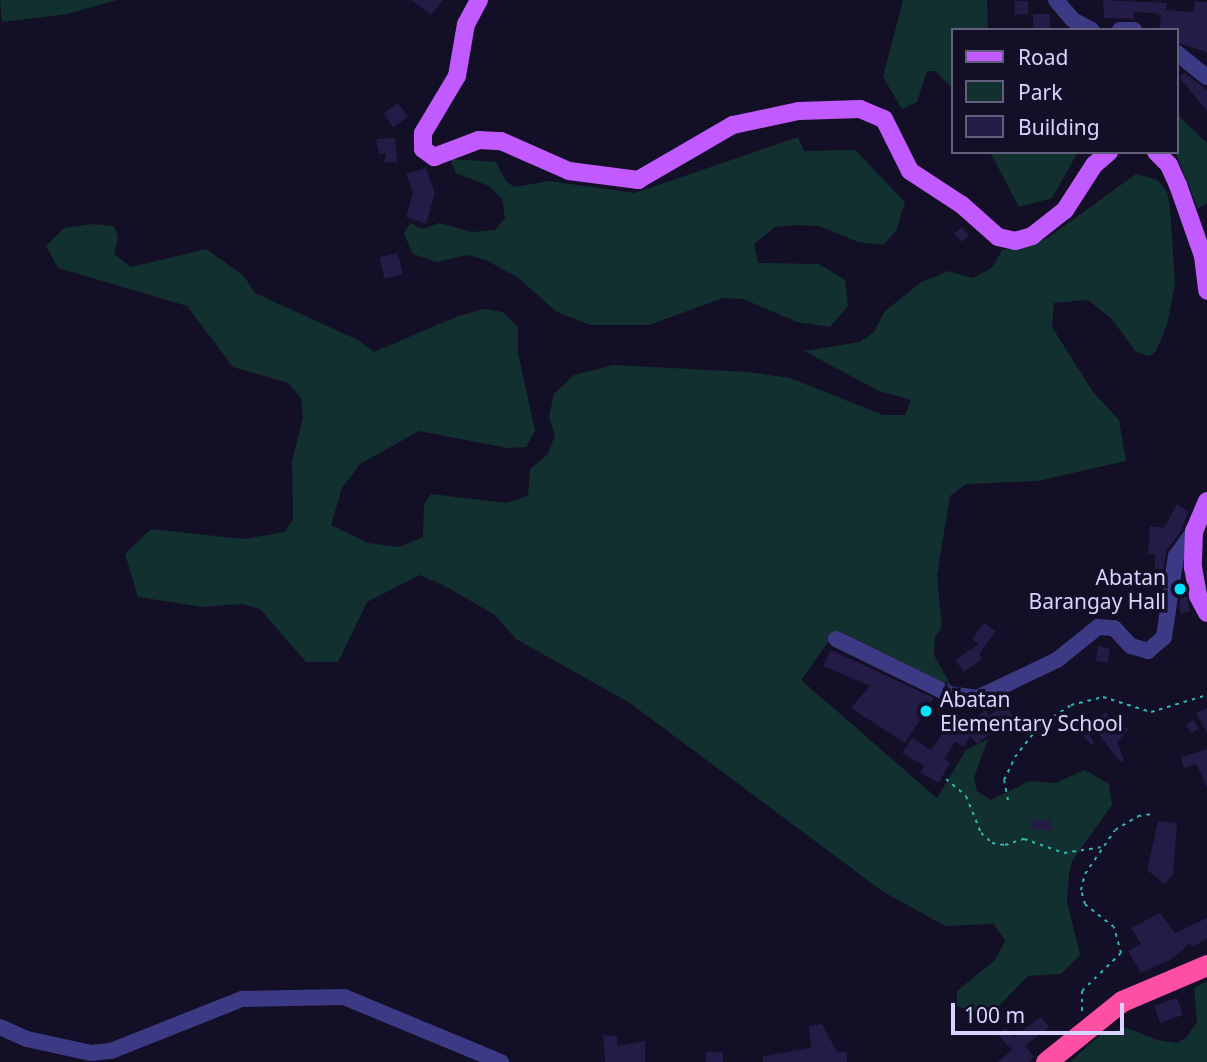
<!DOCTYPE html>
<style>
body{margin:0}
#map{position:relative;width:1207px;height:1062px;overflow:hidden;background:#130f26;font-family:"Noto Sans",sans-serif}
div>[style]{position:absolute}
.green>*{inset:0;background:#12302f}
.building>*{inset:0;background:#241b47;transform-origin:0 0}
.path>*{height:2px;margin-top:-1px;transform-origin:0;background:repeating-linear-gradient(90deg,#2fb8b0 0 3.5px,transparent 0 8.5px)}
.minor>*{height:16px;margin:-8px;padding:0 8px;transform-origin:8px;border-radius:8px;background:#3d3a85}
.major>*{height:18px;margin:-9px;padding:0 9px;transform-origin:9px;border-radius:9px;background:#c25bff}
.highway>*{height:21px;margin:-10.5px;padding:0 10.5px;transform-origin:10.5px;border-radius:10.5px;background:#ff4fa3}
.dots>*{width:19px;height:19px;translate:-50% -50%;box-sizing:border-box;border:4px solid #130f26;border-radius:50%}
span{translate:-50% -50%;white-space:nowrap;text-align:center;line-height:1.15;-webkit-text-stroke:7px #130f26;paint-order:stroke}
.poi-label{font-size:21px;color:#d9d4ff}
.right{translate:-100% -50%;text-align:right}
.left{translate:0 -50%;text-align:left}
.legend{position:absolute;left:951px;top:28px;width:228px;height:126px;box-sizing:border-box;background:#130f26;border:2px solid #625e7d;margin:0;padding:9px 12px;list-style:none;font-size:21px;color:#d9d4ff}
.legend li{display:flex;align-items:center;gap:14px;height:35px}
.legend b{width:35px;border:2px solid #625e7d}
.scale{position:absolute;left:951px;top:1003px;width:173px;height:32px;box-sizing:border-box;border:4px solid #d9d4ff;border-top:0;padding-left:9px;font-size:21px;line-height:24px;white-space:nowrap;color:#d9d4ff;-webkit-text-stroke:5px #130f26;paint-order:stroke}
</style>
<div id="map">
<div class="green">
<i style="clip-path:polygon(0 0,117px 0,67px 14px,2px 22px)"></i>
<i style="clip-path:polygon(903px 0,987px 0,988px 30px,953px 30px,953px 89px,935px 71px,927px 71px,917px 102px,902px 109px,883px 77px)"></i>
<i style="clip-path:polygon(1177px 114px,1207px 143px,1207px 203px,1198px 209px,1175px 152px)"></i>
<i style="clip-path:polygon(798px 137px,804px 151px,855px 150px,905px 202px,896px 231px,883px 245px,858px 242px,819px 226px,793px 225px,775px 227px,754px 244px,758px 263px,819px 264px,845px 280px,848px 306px,830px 327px,797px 322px,743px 299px,723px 298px,649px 325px,590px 325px,557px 312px,517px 277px,486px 260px,467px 255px,437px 262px,413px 254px,404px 234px,410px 223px,423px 229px,439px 223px,472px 232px,495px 230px,505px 218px,502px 199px,489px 186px,456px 173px,450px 159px,496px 162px,506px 181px,514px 187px,549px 181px,635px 193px)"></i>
<i style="clip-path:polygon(990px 152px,1078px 152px,1052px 198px,1019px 207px)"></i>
<i style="clip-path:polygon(1136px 174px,1158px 180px,1167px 192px,1170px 207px,1175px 284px,1167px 325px,1156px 351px,1150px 356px,1136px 352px,1111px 318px,1088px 300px,1054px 303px,1052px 327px,1093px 392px,1119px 420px,1126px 461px,1037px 481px,966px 484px,950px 496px,937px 575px,942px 627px,935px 637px,934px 655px,960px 702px,829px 641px,801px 680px,937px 798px,966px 750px,988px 739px,974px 778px,977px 791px,991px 800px,1030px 781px,1055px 783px,1085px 770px,1109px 784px,1112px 805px,1072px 861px,1069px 874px,1067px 902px,1080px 955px,1061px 974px,1028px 976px,987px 1018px,957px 1006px,957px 991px,995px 960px,1005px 941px,994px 924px,945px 926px,882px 891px,630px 703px,516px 639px,495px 615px,445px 586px,420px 575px,367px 602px,338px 662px,306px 662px,260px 609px,242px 604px,202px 607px,138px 597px,125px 554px,151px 529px,243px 539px,285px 532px,293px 519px,292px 461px,303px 418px,301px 398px,288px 383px,233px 367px,187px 306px,58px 268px,46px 246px,64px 228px,93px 224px,114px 226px,118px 237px,114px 254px,131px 267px,206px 249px,244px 276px,255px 293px,358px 340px,374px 352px,458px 316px,484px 309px,503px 312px,518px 327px,518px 353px,535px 431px,526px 447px,507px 448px,419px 431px,360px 464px,342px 488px,331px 525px,368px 543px,400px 547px,423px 537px,424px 504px,431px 494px,506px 503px,528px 496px,530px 469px,548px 454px,555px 435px,549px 417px,554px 394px,574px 375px,613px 365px,749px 372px,790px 378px,883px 415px,905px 415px,911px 400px,879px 391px,804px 351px,860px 342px,874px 332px,884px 312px,920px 283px,948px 271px,972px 278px,992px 268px,1002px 250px,1046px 239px)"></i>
<i style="clip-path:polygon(1207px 981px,1207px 1062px,1070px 1062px,1100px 1035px,1127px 1028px,1157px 1040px,1177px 1043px,1186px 1038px,1197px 1022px,1194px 988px)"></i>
</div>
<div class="building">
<i style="clip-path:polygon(411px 0,443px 0,431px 15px)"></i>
<i style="clip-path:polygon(1103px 0,1167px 3px,1166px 10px,1193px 12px,1195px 1px,1207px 2px,1207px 52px,1177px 43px,1177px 30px,1159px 30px,1161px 15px,1153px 13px,1133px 12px,1134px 19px,1104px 18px)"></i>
<i style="clip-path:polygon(1015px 1px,1028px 1px,1028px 14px,1014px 15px)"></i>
<i style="left:1033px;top:14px;width:17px;height:16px"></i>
<i style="clip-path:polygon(1185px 73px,1207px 90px,1207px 111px,1179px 77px)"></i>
<i style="left:398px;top:103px;width:17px;height:18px;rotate:54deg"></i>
<i style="clip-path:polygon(395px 138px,397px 163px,384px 162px,386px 153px,379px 154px,376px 139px)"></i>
<i style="clip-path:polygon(426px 168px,435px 193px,426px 224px,406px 217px,413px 193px,406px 174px)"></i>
<i style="left:962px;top:227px;width:11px;height:10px;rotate:49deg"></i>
<i style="left:398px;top:253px;width:22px;height:19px;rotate:77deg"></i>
<i style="clip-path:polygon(1177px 504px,1188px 511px,1182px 530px,1167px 550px,1163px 569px,1155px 569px,1155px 555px,1148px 554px,1150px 526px,1164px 528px)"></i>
<i style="clip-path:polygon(1183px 580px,1190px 611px,1181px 614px,1179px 608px)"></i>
<i style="clip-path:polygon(984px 623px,996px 631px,979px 654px,982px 659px,964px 672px,955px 660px,979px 644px,972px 639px)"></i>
<i style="left:1098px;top:646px;width:12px;height:15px;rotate:9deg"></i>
<i style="clip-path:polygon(831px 650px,934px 698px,905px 743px,851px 708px,870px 686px,823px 666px)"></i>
<i style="clip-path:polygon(1004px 704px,1013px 716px,977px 744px,970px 736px,964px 747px,955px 742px,944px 759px,950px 762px,939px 783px,920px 773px,924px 766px,902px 753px,912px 738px,931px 750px,953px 719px,965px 727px,985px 710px,989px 716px)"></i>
<i style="clip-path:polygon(1207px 708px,1207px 733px,1196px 713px)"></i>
<i style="clip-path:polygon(1106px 712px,1116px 725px,1120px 721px,1128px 730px,1117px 742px,1124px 760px,1120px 762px,1092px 725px)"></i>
<i style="clip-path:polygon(1080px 715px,1094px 743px,1091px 745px,1073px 723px)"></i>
<i style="left:1194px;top:720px;width:10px;height:9px;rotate:61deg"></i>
<i style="clip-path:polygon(1207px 749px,1207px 787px,1196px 764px,1184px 768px,1181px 757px)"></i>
<i style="left:1032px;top:820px;width:19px;height:10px"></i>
<i style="clip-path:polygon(1158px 821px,1177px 823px,1173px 874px,1165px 884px,1147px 870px)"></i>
<i style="clip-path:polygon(1160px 913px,1175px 933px,1207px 918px,1207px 939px,1192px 947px,1190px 943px,1172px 959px,1141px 973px,1128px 951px,1141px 944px,1131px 928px)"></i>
<i style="left:1177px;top:998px;width:18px;height:24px;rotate:71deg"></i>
<i style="clip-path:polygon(1041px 1017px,1049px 1027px,1025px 1046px,1034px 1057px,1029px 1062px,998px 1062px,1012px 1050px,998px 1035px,1005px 1028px,1013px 1037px)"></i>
<i style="clip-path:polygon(822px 1024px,837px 1052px,847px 1052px,847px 1062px,763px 1062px,763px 1056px,811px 1048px,809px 1026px)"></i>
<i style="clip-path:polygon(603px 1035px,617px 1036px,617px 1046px,645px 1041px,645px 1062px,605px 1062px)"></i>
<i style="left:706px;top:1052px;width:17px;height:10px"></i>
</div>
<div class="path">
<i style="left:946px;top:779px;width:26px;rotate:40deg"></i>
<i style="left:966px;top:796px;width:40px;rotate:68deg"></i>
<i style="left:981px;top:833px;width:15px;rotate:42deg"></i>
<i style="left:992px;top:843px;width:13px;rotate:9deg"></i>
<i style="left:1005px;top:845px;width:20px;rotate:-18deg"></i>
<i style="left:1024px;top:839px;width:42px;rotate:19.3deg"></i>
<i style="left:1064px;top:853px;width:37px;rotate:-9deg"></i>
<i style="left:1008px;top:800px;width:20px;rotate:-101deg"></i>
<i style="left:1004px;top:780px;width:25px;rotate:-64deg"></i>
<i style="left:1015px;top:757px;width:39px;rotate:-52deg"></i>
<i style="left:1039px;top:726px;width:38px;rotate:-33deg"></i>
<i style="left:1071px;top:705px;width:33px;rotate:-14deg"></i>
<i style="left:1103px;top:697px;width:50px;rotate:17.4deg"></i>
<i style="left:1151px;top:712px;width:59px;rotate:-16.9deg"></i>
<i style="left:1082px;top:1011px;width:20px;rotate:-90deg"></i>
<i style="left:1082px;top:991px;width:54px;rotate:-44.3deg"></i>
<i style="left:1121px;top:953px;width:27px;rotate:-105deg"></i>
<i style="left:1114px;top:927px;width:37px;rotate:-142deg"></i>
<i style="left:1085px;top:904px;width:15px;rotate:-106deg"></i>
<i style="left:1081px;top:890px;width:16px;rotate:-76deg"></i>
<i style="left:1085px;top:874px;width:53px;rotate:-55.7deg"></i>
<i style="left:1115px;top:830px;width:27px;rotate:-31deg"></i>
<i style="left:1138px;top:816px;width:15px;rotate:-8deg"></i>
</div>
<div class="minor">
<i style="left:1056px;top:0;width:26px;rotate:50deg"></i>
<i style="left:1073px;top:20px;width:21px;rotate:28deg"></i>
<i style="left:1120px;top:30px;width:14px"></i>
<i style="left:1177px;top:53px;width:38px;rotate:39deg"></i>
<i style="left:836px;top:639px;width:126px;rotate:26deg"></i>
<i style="left:949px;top:694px;width:28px;rotate:8deg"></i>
<i style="left:977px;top:698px;width:89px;rotate:-25.4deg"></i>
<i style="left:1057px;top:660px;width:53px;rotate:-38.8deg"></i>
<i style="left:1098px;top:627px;width:16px;rotate:4deg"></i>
<i style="left:1114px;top:628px;width:25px;rotate:47deg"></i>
<i style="left:1131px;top:646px;width:18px;rotate:16deg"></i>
<i style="left:1148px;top:651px;width:21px;rotate:-41deg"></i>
<i style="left:1164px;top:637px;width:82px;rotate:-81.6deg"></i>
<i style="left:1176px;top:556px;width:31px;rotate:-54deg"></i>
<i style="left:0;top:1027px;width:30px;rotate:24deg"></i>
<i style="left:27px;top:1039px;width:66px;rotate:12.3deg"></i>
<i style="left:91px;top:1053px;width:20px;rotate:-6deg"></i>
<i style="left:111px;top:1051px;width:141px;rotate:-21.7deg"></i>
<i style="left:242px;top:999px;width:102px;rotate:-1.1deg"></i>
<i style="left:344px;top:997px;width:170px;rotate:22.5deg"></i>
</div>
<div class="major">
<i style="left:479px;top:0;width:27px;rotate:118deg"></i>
<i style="left:466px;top:24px;width:53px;rotate:99.8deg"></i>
<i style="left:457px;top:76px;width:66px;rotate:120.8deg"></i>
<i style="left:423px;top:133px;width:16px;rotate:90deg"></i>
<i style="left:423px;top:149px;width:14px;rotate:36deg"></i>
<i style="left:434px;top:157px;width:48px;rotate:-20.7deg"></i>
<i style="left:479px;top:140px;width:22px;rotate:3deg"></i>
<i style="left:501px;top:141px;width:74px;rotate:23.8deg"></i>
<i style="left:569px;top:171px;width:70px;rotate:7.4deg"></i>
<i style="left:638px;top:180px;width:110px;rotate:-30.1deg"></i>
<i style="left:733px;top:125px;width:67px;rotate:-12deg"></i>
<i style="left:799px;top:111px;width:61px;rotate:-1.9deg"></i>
<i style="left:860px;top:109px;width:26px;rotate:23deg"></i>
<i style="left:884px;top:119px;width:58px;rotate:63.4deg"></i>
<i style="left:910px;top:171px;width:62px;rotate:33.2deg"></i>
<i style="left:962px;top:205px;width:48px;rotate:41.6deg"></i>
<i style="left:998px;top:237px;width:17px;rotate:13deg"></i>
<i style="left:1015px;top:241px;width:18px;rotate:-16deg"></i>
<i style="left:1032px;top:236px;width:42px;rotate:-38.2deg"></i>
<i style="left:1065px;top:210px;width:54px;rotate:-57.2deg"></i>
<i style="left:1094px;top:165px;width:20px;rotate:-41deg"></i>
<i style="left:1156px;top:152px;width:18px;rotate:45deg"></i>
<i style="left:1169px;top:165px;width:22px;rotate:66deg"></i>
<i style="left:1178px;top:185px;width:75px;rotate:70.6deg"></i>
<i style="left:1203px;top:256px;width:35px;rotate:83deg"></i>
<i style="left:1207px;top:501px;width:33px;rotate:113deg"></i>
<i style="left:1194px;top:531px;width:36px;rotate:92deg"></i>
<i style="left:1193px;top:567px;width:29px;rotate:80deg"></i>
<i style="left:1198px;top:596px;width:19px;rotate:62deg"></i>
</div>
<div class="highway">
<i style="left:1046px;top:1062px;width:97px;rotate:-38.8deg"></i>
<i style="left:1122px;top:1001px;width:92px;rotate:-23deg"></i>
</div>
<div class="dots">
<i style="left:1180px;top:589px;background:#00e5ff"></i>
<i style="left:926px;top:711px;background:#00e5ff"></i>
</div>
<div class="poi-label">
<span class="right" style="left:1166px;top:589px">Abatan<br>Barangay Hall</span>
<span class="left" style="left:940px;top:711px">Abatan<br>Elementary School</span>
</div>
<ul class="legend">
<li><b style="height:9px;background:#c25bff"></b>Road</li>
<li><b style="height:19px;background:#12302f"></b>Park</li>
<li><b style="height:19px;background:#241b47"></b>Building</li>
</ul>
<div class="scale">100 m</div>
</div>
